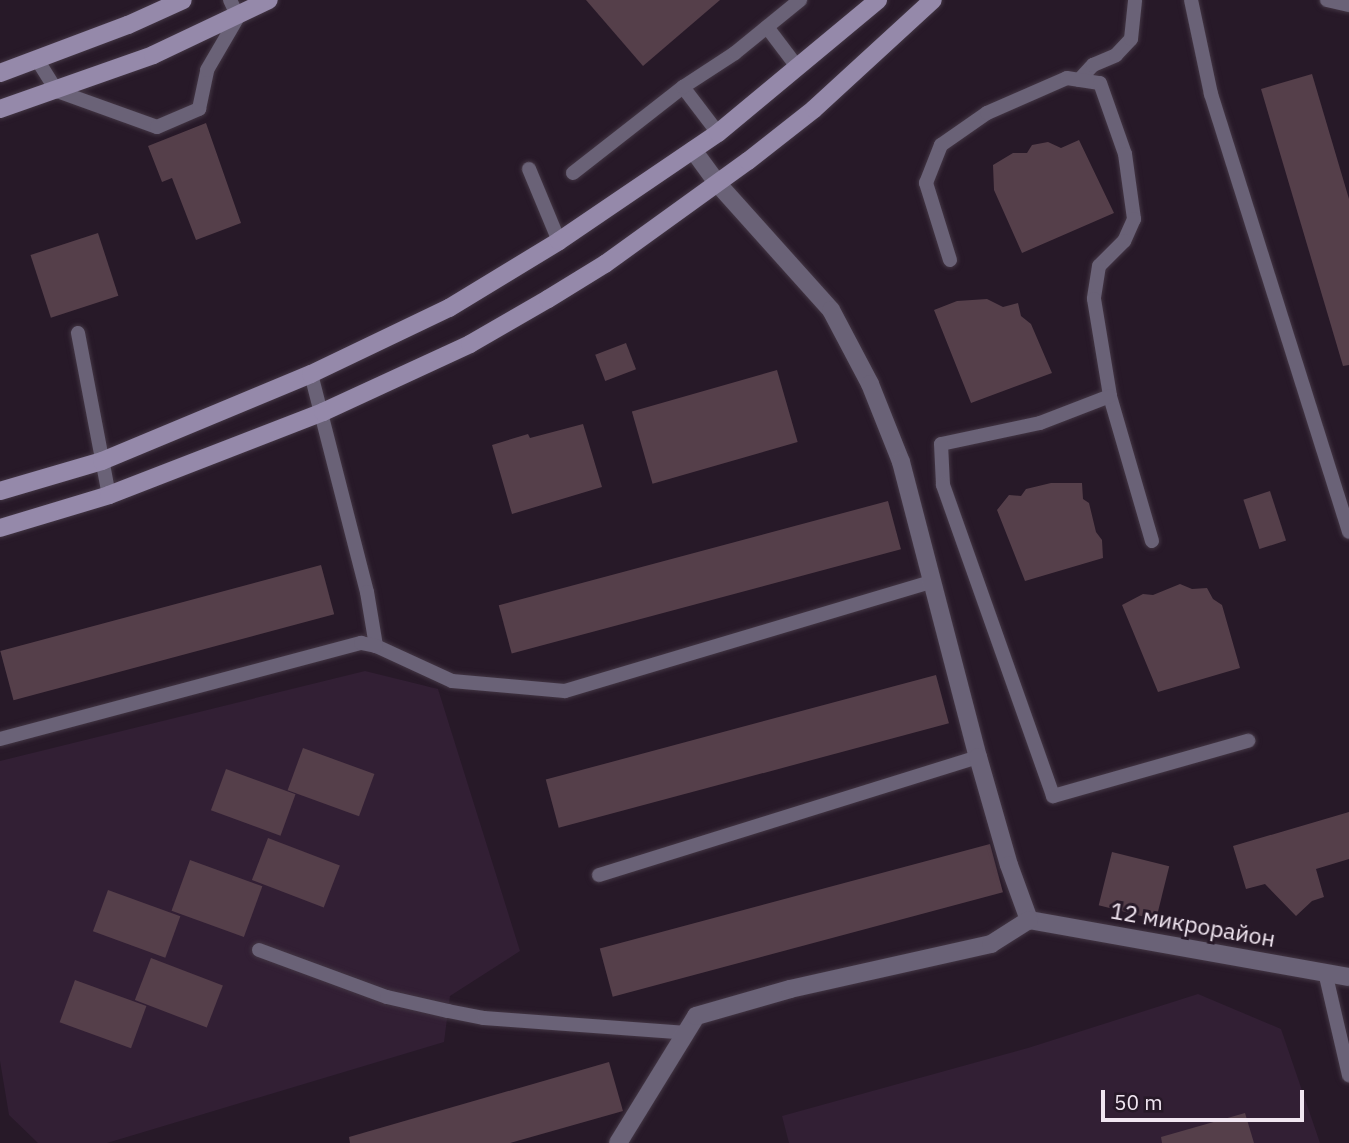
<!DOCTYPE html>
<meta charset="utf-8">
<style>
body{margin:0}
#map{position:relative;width:1349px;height:1143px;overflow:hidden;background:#271928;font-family:"IBM Plex Sans",sans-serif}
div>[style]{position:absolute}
.built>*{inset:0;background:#321f34}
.building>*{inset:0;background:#553f4a;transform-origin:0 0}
.roads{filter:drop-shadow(0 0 2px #433644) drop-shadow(0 0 2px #433644)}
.lane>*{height:14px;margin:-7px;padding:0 7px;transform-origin:7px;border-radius:7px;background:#6a6277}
.street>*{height:18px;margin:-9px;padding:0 9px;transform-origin:9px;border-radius:9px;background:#6a6277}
.secondary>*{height:18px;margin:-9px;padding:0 9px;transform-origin:9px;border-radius:9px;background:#9589aa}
span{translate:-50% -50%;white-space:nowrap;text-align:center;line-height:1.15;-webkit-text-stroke:6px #271928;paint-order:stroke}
.street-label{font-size:23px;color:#f1e6f1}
.scale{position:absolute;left:1101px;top:1090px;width:203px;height:32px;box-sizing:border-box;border:4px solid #f1e6f1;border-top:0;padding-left:9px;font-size:21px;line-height:24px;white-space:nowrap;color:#f1e6f1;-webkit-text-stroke:5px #271928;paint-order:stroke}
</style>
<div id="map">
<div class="built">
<i style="clip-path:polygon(365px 671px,438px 689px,520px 951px,450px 996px,444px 1042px,107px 1143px,38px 1143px,9px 1115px,0 1061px,0 761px)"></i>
<i style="clip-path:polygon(1198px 994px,1281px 1029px,1320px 1143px,789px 1143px,782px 1116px,1028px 1048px)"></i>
</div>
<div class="building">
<i style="clip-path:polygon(586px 0,720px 0,643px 66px)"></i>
<i style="clip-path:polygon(1312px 74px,1349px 199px,1349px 365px,1343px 366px,1261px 89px)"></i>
<i style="clip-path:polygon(206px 123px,241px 223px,196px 240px,172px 178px,162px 182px,148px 146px)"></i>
<i style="clip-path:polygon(1079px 140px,1114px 213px,1022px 253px,994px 190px,993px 165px,1013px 153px,1027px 153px,1032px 145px,1048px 142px,1061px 148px)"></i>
<i style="left:98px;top:233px;width:66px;height:71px;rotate:72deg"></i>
<i style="clip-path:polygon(987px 299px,1003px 307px,1018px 303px,1021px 316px,1031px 324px,1052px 373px,971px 403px,934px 310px,957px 301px)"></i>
<i style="left:626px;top:343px;width:28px;height:33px;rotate:69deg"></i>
<i style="left:777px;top:370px;width:75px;height:151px;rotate:74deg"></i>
<i style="clip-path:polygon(583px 424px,602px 487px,512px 514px,492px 445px,528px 434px,530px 438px)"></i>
<i style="clip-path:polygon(1051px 483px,1082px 483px,1083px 499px,1089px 503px,1096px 532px,1102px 540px,1103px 558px,1025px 581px,997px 510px,1009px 495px,1021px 496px,1026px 489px)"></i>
<i style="left:1270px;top:491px;width:52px;height:28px;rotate:72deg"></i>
<i style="left:888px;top:501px;width:50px;height:403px;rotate:75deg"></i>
<i style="left:321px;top:565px;width:51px;height:332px;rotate:75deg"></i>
<i style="clip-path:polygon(1180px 584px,1192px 589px,1207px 588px,1213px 599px,1222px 605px,1240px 668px,1158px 692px,1122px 605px,1143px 594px,1153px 595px)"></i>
<i style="left:936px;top:675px;width:50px;height:404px;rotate:75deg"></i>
<i style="left:303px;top:748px;width:76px;height:45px;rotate:20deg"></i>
<i style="left:226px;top:769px;width:74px;height:44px;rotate:20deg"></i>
<i style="clip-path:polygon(1349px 812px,1349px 859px,1316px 869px,1324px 897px,1312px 901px,1296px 916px,1265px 884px,1246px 889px,1233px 846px)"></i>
<i style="left:268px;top:838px;width:77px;height:45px;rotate:21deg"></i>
<i style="left:990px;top:844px;width:50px;height:404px;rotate:75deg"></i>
<i style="left:1112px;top:852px;width:59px;height:55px;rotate:14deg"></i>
<i style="left:190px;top:860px;width:77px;height:54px;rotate:20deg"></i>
<i style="left:108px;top:890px;width:77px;height:44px;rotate:20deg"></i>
<i style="left:151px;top:958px;width:77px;height:45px;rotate:21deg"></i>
<i style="left:75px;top:980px;width:76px;height:45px;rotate:20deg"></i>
<i style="clip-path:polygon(609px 1062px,623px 1111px,510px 1143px,350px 1143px,349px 1137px)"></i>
<i style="clip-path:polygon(1245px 1113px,1254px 1143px,1162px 1143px,1161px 1137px)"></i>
</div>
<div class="roads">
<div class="lane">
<i style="left:1191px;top:0;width:96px;rotate:78deg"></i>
<i style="left:1211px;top:94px;width:459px;rotate:72.5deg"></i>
<i style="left:1327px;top:0;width:23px;rotate:13deg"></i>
<i style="left:767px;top:27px;width:51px;rotate:52.9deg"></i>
<i style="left:38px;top:61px;width:36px;rotate:58deg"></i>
<i style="left:57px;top:91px;width:106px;rotate:19.8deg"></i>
<i style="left:157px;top:127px;width:46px;rotate:-23.2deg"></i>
<i style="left:199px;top:109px;width:40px;rotate:-78deg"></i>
<i style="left:207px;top:70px;width:61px;rotate:-59.7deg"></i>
<i style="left:238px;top:17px;width:19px;rotate:-115deg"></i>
<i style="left:1079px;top:80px;width:21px;rotate:-47deg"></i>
<i style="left:1093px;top:65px;width:25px;rotate:-23deg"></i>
<i style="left:1116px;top:55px;width:22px;rotate:-47deg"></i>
<i style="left:1131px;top:39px;width:39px;rotate:-84deg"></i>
<i style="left:683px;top:87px;width:58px;rotate:52.7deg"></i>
<i style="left:529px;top:169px;width:78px;rotate:67.4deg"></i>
<i style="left:573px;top:173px;width:140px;rotate:-38deg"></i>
<i style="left:683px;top:87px;width:62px;rotate:-33.2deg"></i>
<i style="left:735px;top:53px;width:84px;rotate:-39.2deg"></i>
<i style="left:950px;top:260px;width:81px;rotate:-107.3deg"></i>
<i style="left:926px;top:183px;width:41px;rotate:-68.5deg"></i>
<i style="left:941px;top:145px;width:56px;rotate:-34.8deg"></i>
<i style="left:987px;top:113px;width:87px;rotate:-23.6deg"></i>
<i style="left:1067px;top:78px;width:33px;rotate:9deg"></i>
<i style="left:1100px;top:83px;width:75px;rotate:70.6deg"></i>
<i style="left:1125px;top:154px;width:66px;rotate:82.1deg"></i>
<i style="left:1134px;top:219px;width:24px;rotate:114deg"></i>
<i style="left:1124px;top:241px;width:35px;rotate:135deg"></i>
<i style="left:1099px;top:266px;width:33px;rotate:99deg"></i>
<i style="left:1094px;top:299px;width:98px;rotate:80.6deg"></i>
<i style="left:78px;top:333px;width:165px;rotate:79.2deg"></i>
<i style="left:311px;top:374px;width:225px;rotate:75.6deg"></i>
<i style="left:367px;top:592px;width:55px;rotate:80.5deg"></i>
<i style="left:376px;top:646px;width:84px;rotate:24.7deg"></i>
<i style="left:452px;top:681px;width:113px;rotate:5.1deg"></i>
<i style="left:565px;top:691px;width:382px;rotate:-16.6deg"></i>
<i style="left:1152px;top:541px;width:151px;rotate:-106.2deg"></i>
<i style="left:1110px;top:396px;width:75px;rotate:158.9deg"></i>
<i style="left:1040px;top:423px;width:101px;rotate:168deg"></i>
<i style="left:941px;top:444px;width:41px;rotate:87.2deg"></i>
<i style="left:943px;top:485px;width:330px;rotate:70.5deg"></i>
<i style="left:1053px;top:796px;width:203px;rotate:-15.8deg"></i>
<i style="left:0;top:739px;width:374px;rotate:-14.9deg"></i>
<i style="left:361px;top:643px;width:15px;rotate:11deg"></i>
<i style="left:599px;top:875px;width:397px;rotate:-17.3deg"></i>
<i style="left:259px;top:950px;width:136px;rotate:20.2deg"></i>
<i style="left:387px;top:997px;width:63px;rotate:12.9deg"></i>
<i style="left:448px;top:1011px;width:37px;rotate:11deg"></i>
<i style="left:484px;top:1018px;width:203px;rotate:4.2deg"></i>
<i style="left:1325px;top:972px;width:106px;rotate:76.9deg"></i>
</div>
<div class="street">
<i style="left:693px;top:150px;width:42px;rotate:53.7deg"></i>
<i style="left:718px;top:184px;width:169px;rotate:48.1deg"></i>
<i style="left:831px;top:310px;width:84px;rotate:62.2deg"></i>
<i style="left:870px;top:384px;width:84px;rotate:68.3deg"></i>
<i style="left:901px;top:462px;width:305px;rotate:75.4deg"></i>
<i style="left:978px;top:757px;width:112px;rotate:74deg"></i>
<i style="left:1009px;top:865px;width:59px;rotate:70deg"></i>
<i style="left:1029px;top:920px;width:325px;rotate:10.1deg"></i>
<i style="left:618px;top:1143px;width:149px;rotate:-58.4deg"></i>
<i style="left:696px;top:1016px;width:98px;rotate:-16deg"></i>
<i style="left:790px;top:989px;width:206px;rotate:-12.6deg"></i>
<i style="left:991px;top:944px;width:45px;rotate:-32.3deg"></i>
</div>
<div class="secondary">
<i style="left:0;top:73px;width:137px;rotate:-20.6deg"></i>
<i style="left:128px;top:25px;width:60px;rotate:-24.4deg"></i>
<i style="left:0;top:109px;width:162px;rotate:-19.4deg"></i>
<i style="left:153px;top:55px;width:128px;rotate:-25.4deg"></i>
<i style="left:0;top:491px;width:106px;rotate:-16.4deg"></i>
<i style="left:102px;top:461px;width:226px;rotate:-22.6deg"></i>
<i style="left:311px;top:374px;width:153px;rotate:-25.6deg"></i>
<i style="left:449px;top:308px;width:129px;rotate:-31.3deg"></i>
<i style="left:559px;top:241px;width:192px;rotate:-34.2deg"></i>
<i style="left:718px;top:133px;width:208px;rotate:-39.7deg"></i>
<i style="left:0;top:528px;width:114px;rotate:-16.8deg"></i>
<i style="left:109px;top:495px;width:230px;rotate:-21.2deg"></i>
<i style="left:323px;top:412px;width:162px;rotate:-24.8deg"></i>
<i style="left:470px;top:344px;width:90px;rotate:-30deg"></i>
<i style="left:548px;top:299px;width:67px;rotate:-31.6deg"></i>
<i style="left:605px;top:264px;width:176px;rotate:-35.8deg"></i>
<i style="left:748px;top:161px;width:84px;rotate:-38.2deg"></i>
<i style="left:814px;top:109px;width:161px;rotate:-42.5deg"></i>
</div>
</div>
<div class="street-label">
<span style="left:1193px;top:924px;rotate:10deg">12 микрорайон</span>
</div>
<div class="scale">50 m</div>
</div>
